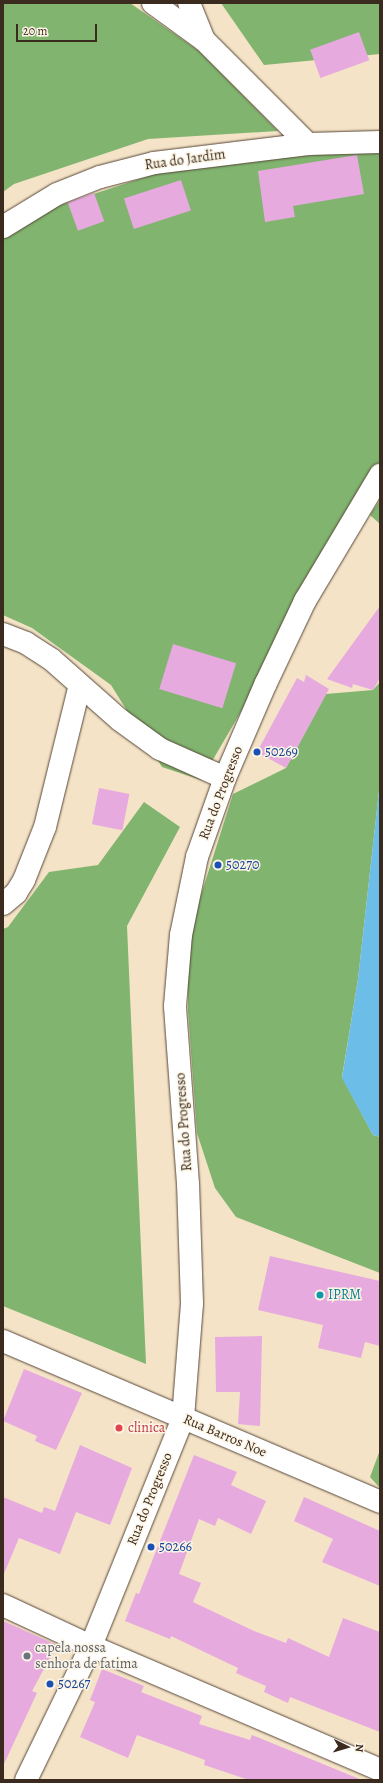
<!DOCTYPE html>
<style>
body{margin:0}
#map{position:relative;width:383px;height:1783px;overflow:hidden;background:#f4e3c7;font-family:Alegreya,serif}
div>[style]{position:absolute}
.forest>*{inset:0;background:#80b46f}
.water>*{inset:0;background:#6cbee8}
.building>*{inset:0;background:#e7aadf;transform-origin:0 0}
.roads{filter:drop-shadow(0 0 1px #574637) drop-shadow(0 0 1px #574637)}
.minor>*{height:22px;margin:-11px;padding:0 11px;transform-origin:11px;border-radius:11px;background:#fff}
.dots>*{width:11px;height:11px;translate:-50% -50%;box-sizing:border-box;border:2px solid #fcf5e5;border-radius:50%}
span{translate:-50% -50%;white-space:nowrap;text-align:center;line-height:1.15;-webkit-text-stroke:3px #fcf5e5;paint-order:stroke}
.street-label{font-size:14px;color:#3b2a1e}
.transit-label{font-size:14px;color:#164399}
.left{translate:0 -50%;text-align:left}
.culture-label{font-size:14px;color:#0d838f}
.health-label{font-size:14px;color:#be3a42}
.worship-label{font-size:14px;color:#5b616d}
.frame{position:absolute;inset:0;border:4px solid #3b2a1e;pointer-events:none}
.north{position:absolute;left:327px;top:1727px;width:40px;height:40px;-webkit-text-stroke:3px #fcf5e5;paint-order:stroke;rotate:95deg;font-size:11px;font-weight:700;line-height:16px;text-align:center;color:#3b2a1e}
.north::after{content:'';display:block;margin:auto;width:14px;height:18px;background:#3b2a1e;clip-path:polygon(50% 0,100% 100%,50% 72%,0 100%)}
.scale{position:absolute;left:16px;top:24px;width:81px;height:18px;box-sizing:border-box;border:2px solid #3b2a1e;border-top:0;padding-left:5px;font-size:12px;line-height:14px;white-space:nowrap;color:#3b2a1e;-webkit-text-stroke:3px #fcf5e5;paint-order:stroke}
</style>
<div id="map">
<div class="forest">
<i style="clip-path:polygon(3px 3px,130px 3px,199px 51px,278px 131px,148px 139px,14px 184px,3px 192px)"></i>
<i style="clip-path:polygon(221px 3px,380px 3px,380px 54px,264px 65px)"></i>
<i style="clip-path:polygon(380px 149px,380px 474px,201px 780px,162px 767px,111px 685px,32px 628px,3px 615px,3px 239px,54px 207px,173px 168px)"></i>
<i style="clip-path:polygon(380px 500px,380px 524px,370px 515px)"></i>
<i style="clip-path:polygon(380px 682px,380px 782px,358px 979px,342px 1077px,373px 1135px,380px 1137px,380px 1273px,236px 1217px,215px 1188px,197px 1133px,188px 1010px,188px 936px,233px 794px,286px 768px,326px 694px,373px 690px)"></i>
<i style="clip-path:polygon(144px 802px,180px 827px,127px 926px,146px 1364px,3px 1306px,3px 929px,8px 927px,49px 872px,98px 865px)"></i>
<i style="clip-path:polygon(380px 1450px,380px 1488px,370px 1477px)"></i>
</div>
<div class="water">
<i style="clip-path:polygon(380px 782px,380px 1137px,373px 1135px,342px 1078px,358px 979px)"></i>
</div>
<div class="building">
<i style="left:359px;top:32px;width:30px;height:52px;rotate:70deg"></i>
<i style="clip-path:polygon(357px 155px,364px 194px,293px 206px,295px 217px,265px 222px,258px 171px)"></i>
<i style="left:181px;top:180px;width:32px;height:60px;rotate:72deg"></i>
<i style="left:94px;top:193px;width:30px;height:28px;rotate:70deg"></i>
<i style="clip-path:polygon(380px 606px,380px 678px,373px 690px,353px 684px,352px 688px,327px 679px)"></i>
<i style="left:173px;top:644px;width:66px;height:47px;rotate:17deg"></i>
<i style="clip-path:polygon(306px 675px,329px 689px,286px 768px,257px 752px,297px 678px,304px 682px)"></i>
<i style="left:99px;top:788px;width:31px;height:37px;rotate:11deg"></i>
<i style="clip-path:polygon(270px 1256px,380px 1281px,380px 1346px,365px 1342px,361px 1358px,318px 1348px,323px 1325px,258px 1310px)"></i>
<i style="clip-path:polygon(262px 1336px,260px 1426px,238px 1424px,240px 1392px,216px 1392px,215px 1337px)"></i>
<i style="clip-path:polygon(24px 1369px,82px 1393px,56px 1450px,35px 1441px,37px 1436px,3px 1421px)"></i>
<i style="clip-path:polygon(80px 1445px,132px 1468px,110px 1525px,76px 1512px,60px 1554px,19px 1538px,3px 1576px,3px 1497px,42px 1513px,44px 1507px,55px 1511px)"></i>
<i style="clip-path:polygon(194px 1455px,237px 1472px,231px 1485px,266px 1501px,251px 1534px,218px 1518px,215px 1526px,199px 1519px,179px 1574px,201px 1583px,193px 1602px,254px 1631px,286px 1643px,288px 1638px,329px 1657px,343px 1618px,380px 1632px,380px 1732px,290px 1697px,288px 1703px,264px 1692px,266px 1686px,236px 1673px,238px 1668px,171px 1636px,170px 1639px,125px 1621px,136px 1593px,139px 1594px)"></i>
<i style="clip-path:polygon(304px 1497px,380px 1531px,380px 1586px,322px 1562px,333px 1539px,294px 1521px)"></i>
<i style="clip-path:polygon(3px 1621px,57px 1645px,32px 1691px,37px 1693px,3px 1766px)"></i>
<i style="clip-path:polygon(102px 1669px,144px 1686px,141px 1692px,202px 1716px,199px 1724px,250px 1740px,252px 1735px,362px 1780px,249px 1780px,204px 1765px,205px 1760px,137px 1735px,128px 1758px,80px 1737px,95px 1702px,90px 1700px)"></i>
</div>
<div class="roads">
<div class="minor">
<i style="left:153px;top:3px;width:63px;rotate:36deg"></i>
<i style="left:204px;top:40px;width:147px;rotate:45deg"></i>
<i style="left:189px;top:3px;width:40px;rotate:68deg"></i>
<i style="left:3px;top:227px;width:63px;rotate:-31.4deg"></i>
<i style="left:57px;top:194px;width:46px;rotate:-21.6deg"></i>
<i style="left:100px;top:177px;width:56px;rotate:-14.5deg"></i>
<i style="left:154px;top:163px;width:155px;rotate:-7deg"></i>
<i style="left:308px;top:144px;width:72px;rotate:-1.6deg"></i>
<i style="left:3px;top:634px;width:25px;rotate:21deg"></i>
<i style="left:26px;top:643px;width:30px;rotate:33deg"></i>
<i style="left:51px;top:659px;width:92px;rotate:41.5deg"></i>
<i style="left:120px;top:720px;width:49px;rotate:35.9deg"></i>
<i style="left:160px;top:749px;width:71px;rotate:24deg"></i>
<i style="left:3px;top:904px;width:17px;rotate:-40deg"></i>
<i style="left:16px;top:893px;width:15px;rotate:-58deg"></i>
<i style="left:24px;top:880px;width:57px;rotate:-68.4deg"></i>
<i style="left:45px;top:827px;width:146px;rotate:-76.2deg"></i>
<i style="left:3px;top:1341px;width:410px;rotate:23.1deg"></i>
<i style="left:3px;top:1605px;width:97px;rotate:25deg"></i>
<i style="left:91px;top:1646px;width:314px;rotate:23.2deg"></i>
<i style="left:26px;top:1780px;width:149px;rotate:-64.1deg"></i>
<i style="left:91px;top:1646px;width:246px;rotate:-68deg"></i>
<i style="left:183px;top:1418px;width:115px;rotate:-85.5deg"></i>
<i style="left:192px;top:1303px;width:119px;rotate:-91.9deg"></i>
<i style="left:188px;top:1184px;width:178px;rotate:-94.2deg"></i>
<i style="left:175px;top:1006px;width:71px;rotate:-85.2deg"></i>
<i style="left:181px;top:935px;width:80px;rotate:-78.4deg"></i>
<i style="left:197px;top:857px;width:84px;rotate:-70.5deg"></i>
<i style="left:225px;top:778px;width:103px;rotate:-66.7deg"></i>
<i style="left:266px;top:683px;width:91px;rotate:-64.6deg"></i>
<i style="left:305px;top:601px;width:147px;rotate:-59.2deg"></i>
</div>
</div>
<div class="dots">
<i style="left:257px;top:752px;background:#1a4fb4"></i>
<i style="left:218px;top:865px;background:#1a4fb4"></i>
<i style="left:320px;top:1295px;background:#0f9aa8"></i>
<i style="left:119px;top:1428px;background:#e0444e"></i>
<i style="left:151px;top:1547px;background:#1a4fb4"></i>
<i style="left:27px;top:1656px;background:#6b7280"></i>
<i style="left:50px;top:1684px;background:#1a4fb4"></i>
</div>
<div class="street-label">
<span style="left:185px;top:160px;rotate:-8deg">Rua do Jardim</span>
<span style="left:221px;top:793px;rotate:-69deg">Rua do Progresso</span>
<span style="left:184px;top:1122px;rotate:-94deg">Rua do Progresso</span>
<span style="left:225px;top:1436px;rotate:23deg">Rua Barros Noe</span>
<span style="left:150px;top:1499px;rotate:-68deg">Rua do Progresso</span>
</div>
<div class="transit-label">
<span class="left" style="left:265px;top:752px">50269</span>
<span class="left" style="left:226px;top:865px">50270</span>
<span class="left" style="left:159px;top:1547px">50266</span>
<span class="left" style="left:58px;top:1684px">50267</span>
</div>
<div class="culture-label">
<span class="left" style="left:328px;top:1295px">IPRM</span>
</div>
<div class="health-label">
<span class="left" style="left:128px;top:1428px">clinica</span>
</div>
<div class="worship-label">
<span class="left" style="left:35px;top:1656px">capela nossa<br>senhora de fatima</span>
</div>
<div class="frame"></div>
<div class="north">N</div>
<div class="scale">20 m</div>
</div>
